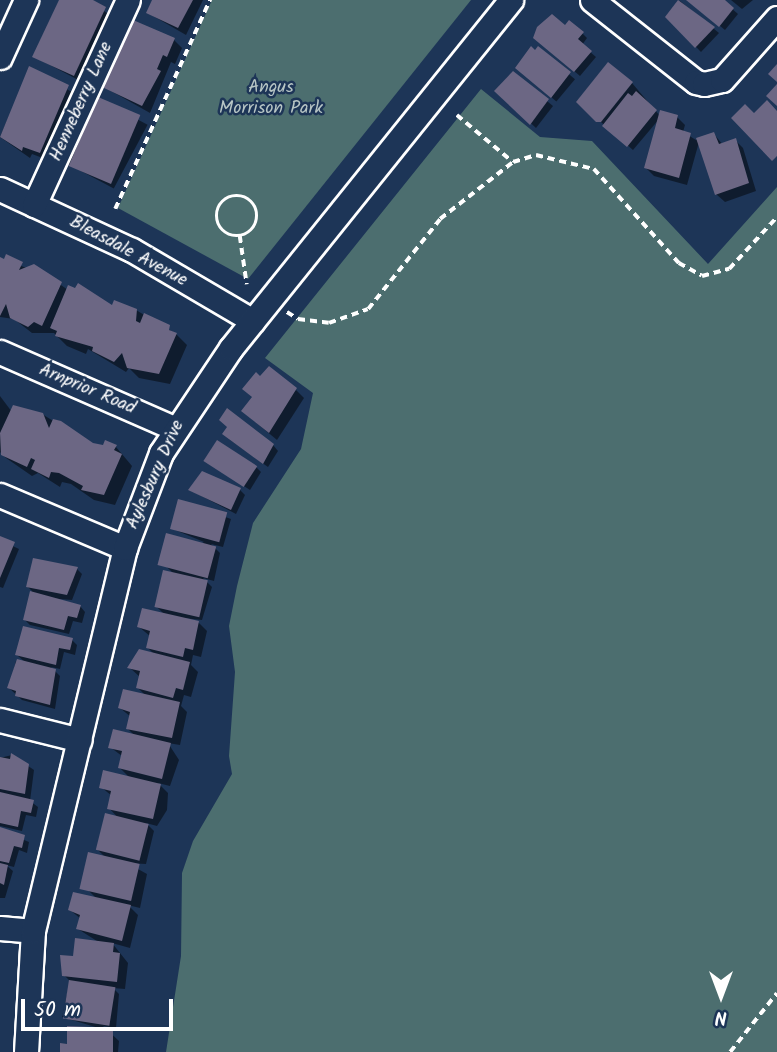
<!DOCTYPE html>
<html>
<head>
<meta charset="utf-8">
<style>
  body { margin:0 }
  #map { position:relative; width:777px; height:1052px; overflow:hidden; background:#1d3557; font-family:Kalam,sans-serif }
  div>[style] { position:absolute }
  .green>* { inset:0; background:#4c6e6f }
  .shadow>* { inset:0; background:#0007; transform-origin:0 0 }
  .building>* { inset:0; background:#6c6784; transform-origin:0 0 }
  .path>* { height:3.5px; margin-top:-1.75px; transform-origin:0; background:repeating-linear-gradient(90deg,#fff 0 7px,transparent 0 12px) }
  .path>.ring { margin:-1.75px; padding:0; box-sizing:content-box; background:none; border:3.5px solid #fff; border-radius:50% }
  .roads { filter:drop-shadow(2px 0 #fff) drop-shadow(-2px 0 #fff) drop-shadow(0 2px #fff) drop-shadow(0 -2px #fff) }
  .street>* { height:23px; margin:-11.5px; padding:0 11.5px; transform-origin:11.5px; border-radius:11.5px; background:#1d3557 }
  span { translate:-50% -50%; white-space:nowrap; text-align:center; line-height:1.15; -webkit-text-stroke:5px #1d3557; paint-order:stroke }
  .park-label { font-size:18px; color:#b7c5c5 }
  .street-label { font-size:18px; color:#fff }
  .north { position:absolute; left:686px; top:961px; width:70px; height:70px; -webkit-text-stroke:5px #1d3557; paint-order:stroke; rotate:180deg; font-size:19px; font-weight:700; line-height:28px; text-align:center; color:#fff }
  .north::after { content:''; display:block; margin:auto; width:24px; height:32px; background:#fff; clip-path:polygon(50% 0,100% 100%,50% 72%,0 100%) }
  .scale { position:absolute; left:21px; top:999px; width:152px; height:32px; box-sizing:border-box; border:4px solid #fff; border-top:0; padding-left:9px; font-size:21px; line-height:24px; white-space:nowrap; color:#fff; -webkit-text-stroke:5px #1d3557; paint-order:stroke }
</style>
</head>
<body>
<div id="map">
  <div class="green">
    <div style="clip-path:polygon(212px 0,471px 0,248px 279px,118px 208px)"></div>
    <div style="clip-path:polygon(481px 89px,540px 137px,592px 141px,708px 264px,777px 187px,777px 1052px,166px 1052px,181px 956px,182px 873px,193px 841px,232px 774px,229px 756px,235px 672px,229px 626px,237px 586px,253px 523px,301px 449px,313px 393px,265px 358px)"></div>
  </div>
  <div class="shadow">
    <div style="clip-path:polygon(61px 0,87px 0,113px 17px,82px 82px,35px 57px)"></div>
    <div style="clip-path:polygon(154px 0,203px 0,186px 35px,148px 13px)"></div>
    <div style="clip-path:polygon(688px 0,722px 0,738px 14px,725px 30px)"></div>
    <div style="clip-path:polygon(731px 0,753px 0,742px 9px)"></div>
    <div style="clip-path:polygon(680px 1px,719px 33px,701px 52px,667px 17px)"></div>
    <div style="clip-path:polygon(565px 27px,582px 33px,587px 38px,582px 45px,596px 57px,580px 76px,541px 43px)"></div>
    <div style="clip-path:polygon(174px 40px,182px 48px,175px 64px,171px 62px,150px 113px,104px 87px)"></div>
    <div style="left:539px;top:49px;width:47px;height:29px;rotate:40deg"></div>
    <div style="clip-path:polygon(30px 68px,77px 95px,48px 160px,32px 154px,30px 158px,0 137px)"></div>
    <div style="clip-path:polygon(513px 73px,553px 106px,536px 128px,496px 91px)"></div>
    <div style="clip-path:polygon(632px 83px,660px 116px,677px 117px,685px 125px,683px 132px,696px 140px,714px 134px,723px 145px,735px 140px,743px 148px,756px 191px,725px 202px,716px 194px,699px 142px,687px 185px,654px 176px,646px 168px,660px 118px,633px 150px,578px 102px)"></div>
    <div style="left:99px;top:99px;width:55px;height:72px;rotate:28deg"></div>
    <div style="clip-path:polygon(0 259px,27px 268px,34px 266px,68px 290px,113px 307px,136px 310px,176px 334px,187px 345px,170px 384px,139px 378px,129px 368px,126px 372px,88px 349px,86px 354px,67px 346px,54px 333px,32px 333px,14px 319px,0 317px)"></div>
    <div style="clip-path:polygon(296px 390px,304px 398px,277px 440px,252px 419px)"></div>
    <div style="clip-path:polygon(0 396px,12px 412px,42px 414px,92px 445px,116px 447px,132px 466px,115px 505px,94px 500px,71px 484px,62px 482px,60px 487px,38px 473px,32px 476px,6px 458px,0 452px)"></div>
    <div style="clip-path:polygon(229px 439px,273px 445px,278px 451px,268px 467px)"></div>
    <div style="clip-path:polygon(206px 461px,256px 467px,261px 472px,250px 490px)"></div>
    <div style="clip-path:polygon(190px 490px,240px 490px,245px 495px,236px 514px)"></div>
    <div style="clip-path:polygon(179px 501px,231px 519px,223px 547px,211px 544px,220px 553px,214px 581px,203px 578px,212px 587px,202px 620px,174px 617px,199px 623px,207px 631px,201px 657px,193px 655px,191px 665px,198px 672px,191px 697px,184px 695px,181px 706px,187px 712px,180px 745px,168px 743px,179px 760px,170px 786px,158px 783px,168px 793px,167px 810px,157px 826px,146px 823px,154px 831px,146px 864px,127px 863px,147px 874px,140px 908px,128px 905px,138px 915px,130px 948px,112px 943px,128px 963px,125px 989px,113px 988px,119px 994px,116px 1028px,103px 1026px,119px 1041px,118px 1052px,64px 1052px,102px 1029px,62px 1017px,70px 981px,64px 975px,61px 957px,75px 958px,100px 943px,78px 929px,81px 919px,70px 910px,97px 899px,87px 889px,106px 858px,97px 849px,119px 819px,109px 808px,112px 796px,101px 787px,130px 778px,119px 767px,122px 756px,110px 747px,136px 737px,128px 729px,131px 717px,120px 708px,146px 696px,138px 688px,140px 677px,130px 668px,157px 657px,148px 648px,150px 636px,139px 627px,165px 615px,156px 606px,174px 574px,165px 565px,204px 542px,175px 530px)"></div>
    <div style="clip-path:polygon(0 540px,19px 549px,3px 588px,0 587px)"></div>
    <div style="clip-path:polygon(77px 569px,82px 574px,72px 600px,47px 598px,80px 606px,85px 612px,82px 623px,73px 621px,69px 634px,30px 625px,25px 620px,32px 591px,28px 587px)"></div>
    <div style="clip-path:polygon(72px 640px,77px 645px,75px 655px,64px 652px,60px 669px,51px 667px,60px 676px,55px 709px,22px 700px,9px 688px,16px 661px,26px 663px,17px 655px)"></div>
    <div style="clip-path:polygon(12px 755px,34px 770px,30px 801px,38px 807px,36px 817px,26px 815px,22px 831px,0 826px,0 758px)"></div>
    <div style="clip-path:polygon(0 830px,29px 842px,27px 853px,19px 850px,14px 867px,6px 865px,13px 871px,5px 898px,0 898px)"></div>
  </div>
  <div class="building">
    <div style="clip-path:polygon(59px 0,93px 0,106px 7px,74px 76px,32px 57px)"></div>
    <div style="clip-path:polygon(152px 0,193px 0,178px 28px,146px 13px)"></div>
    <div style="clip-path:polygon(678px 0,715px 27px,695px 48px,665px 17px)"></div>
    <div style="clip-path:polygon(686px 0,725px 0,734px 8px,719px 27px)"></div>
    <div style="clip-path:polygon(552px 14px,565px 25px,569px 20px,584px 32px,578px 39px,592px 51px,574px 72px,533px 38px,537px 27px)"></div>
    <div style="clip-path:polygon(133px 20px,175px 38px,167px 57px,163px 55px,157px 69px,161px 71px,142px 106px,102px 87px)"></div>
    <div style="clip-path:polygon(531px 46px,535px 50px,538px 46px,571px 72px,551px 98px,515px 68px)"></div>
    <div style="clip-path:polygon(608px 62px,633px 82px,601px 122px,596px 122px,576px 102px)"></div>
    <div style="clip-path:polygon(777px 64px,777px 82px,768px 74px)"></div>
    <div style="clip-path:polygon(29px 66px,69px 85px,40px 153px,23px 147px,22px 151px,0 137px)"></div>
    <div style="clip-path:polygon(513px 71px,549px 99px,530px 125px,494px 91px)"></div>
    <div style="clip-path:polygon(777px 84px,777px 106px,766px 96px)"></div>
    <div style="clip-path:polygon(636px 91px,657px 110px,627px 147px,602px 126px,628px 93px,632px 96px)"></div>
    <div style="left:98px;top:97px;width:46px;height:75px;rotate:23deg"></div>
    <div style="clip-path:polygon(767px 100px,777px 111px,777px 156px,772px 161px,731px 118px,745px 104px,754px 113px)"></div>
    <div style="clip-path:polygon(660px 110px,678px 115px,675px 128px,691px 133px,679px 178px,644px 168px)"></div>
    <div style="clip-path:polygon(714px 132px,719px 144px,736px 138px,749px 183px,715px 195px,696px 138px)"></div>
    <div style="clip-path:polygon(6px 254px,23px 262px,19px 270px,34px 264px,62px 282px,42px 326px,34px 322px,28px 327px,10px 318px,6px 304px,0 316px,0 257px,4px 259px)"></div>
    <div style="clip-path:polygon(78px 283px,112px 305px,114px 300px,137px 309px,136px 321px,140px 323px,144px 313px,170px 325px,169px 330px,177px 333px,159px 374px,127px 368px,122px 353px,114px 362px,92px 351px,93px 347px,55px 336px,57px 331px,50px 328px,68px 285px,75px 288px)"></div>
    <div style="clip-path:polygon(269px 366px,297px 388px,269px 433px,241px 411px,252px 397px,242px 389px,256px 372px,260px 376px)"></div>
    <div style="clip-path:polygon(13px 405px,43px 413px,49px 428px,53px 419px,61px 421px,93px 443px,103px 445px,105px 440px,117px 445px,114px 450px,122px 454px,104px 495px,81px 490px,83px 486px,59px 473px,51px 472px,49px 478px,31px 469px,35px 460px,31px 458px,27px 467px,1px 455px,0 433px)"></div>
    <div style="clip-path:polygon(227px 408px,274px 444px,263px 464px,222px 434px,227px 427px,219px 420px)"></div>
    <div style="left:217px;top:440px;width:48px;height:25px;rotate:33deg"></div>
    <div style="clip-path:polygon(202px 471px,241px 488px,231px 510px,188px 490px)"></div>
    <div style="left:178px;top:499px;width:51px;height:31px;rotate:15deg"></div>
    <div style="left:166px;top:533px;width:52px;height:33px;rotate:15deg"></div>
    <div style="clip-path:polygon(0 536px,15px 542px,0 578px)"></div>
    <div style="clip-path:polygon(33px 558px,78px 567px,67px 595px,26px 587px)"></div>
    <div style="left:163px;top:570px;width:46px;height:38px;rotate:13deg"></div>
    <div style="clip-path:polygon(30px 591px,81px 605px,77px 618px,68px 616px,64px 630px,23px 620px)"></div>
    <div style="clip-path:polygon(142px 608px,199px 621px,193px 650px,185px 648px,183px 657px,146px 648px,150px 631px,137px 627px)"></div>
    <div style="clip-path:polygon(23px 626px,73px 638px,70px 650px,59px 648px,56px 665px,15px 655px)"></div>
    <div style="clip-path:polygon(139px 649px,190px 662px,183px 690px,176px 688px,173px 698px,136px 688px,140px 671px,127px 668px)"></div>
    <div style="clip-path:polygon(17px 659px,56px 669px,50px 705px,15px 696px,16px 691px,7px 688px)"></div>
    <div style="clip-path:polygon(123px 689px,180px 702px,172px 738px,126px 729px,130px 712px,118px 708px)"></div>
    <div style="clip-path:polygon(113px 729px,171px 743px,162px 779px,118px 768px,122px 751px,108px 748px)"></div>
    <div style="clip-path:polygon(11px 753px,29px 764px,25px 794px,0 789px,0 757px,10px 759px)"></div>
    <div style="clip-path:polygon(103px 770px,161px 784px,153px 819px,107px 809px,111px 791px,99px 788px)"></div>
    <div style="clip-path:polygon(0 792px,34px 800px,31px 813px,21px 811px,18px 827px,0 823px)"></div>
    <div style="left:105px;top:813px;width:45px;height:38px;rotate:14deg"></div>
    <div style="clip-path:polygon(0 827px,25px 835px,22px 848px,14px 846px,9px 863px,0 861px)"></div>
    <div style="left:88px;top:852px;width:53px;height:38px;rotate:13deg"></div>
    <div style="clip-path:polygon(0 863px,8px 865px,4px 885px,0 883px)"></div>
    <div style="clip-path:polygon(73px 892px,131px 905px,122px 941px,76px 929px,80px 915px,68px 910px)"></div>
    <div style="clip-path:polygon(75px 938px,114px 943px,113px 952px,120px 953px,117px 982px,62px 976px,60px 955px,73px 956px)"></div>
    <div style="left:69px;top:980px;width:47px;height:39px;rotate:9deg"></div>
    <div style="clip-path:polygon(67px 1026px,113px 1028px,113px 1052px,60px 1052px,60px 1043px,67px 1044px)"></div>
  </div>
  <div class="path">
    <div style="left:457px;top:115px;width:73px;rotate:40deg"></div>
    <div class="ring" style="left:217px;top:196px;width:36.5px;height:36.5px"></div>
    <div style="left:115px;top:209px;width:230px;rotate:-65.6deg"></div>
    <div style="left:240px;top:236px;width:49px;rotate:81.9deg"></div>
    <div style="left:287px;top:312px;width:13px;rotate:32deg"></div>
    <div style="left:298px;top:319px;width:31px;rotate:7deg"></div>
    <div style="left:329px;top:323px;width:41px;rotate:-19.7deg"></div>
    <div style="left:368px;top:309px;width:115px;rotate:-51.3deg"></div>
    <div style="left:440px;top:219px;width:93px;rotate:-38deg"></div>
    <div style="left:513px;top:162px;width:24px;rotate:-17deg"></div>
    <div style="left:536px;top:155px;width:60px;rotate:13.6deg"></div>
    <div style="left:594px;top:169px;width:127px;rotate:47.9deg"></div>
    <div style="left:679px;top:263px;width:26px;rotate:29deg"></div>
    <div style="left:702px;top:276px;width:28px;rotate:-15deg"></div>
    <div style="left:729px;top:269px;width:71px;rotate:-47.3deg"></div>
    <div style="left:730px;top:1052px;width:75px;rotate:-51.5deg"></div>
  </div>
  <div class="roads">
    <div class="street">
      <div style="left:592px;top:0;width:132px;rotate:38.3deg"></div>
      <div style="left:696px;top:82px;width:8px;rotate:14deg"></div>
      <div style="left:704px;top:84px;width:18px;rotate:-13deg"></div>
      <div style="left:722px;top:80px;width:83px;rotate:-48.4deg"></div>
      <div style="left:0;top:57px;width:63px;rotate:-65.5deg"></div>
      <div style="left:0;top:189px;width:145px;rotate:24.8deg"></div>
      <div style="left:132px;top:250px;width:140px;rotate:30.4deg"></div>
      <div style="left:34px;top:205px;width:226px;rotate:-65.4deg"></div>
      <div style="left:0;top:352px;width:190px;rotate:23.6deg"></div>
      <div style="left:0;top:495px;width:136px;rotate:23deg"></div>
      <div style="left:0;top:720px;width:82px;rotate:14deg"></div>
      <div style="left:0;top:928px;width:33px;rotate:5deg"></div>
      <div style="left:26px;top:1052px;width:121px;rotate:-86.7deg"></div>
      <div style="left:33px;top:931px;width:394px;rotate:-76.5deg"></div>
      <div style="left:125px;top:548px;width:102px;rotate:-69.2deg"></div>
      <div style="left:161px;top:453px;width:126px;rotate:-56.3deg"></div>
      <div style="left:231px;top:348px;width:447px;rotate:-51.2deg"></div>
    </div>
  </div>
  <div class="park-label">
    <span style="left:271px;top:99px">Angus<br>Morrison Park</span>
  </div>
  <div class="street-label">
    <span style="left:82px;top:102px;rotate:-66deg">Henneberry Lane</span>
    <span style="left:128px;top:252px;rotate:28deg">Bleasdale Avenue</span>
    <span style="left:87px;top:390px;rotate:23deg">Arnprior Road</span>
    <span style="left:156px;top:475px;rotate:-66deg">Aylesbury Drive</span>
  </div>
  <div class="north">N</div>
  <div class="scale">50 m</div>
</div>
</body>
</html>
